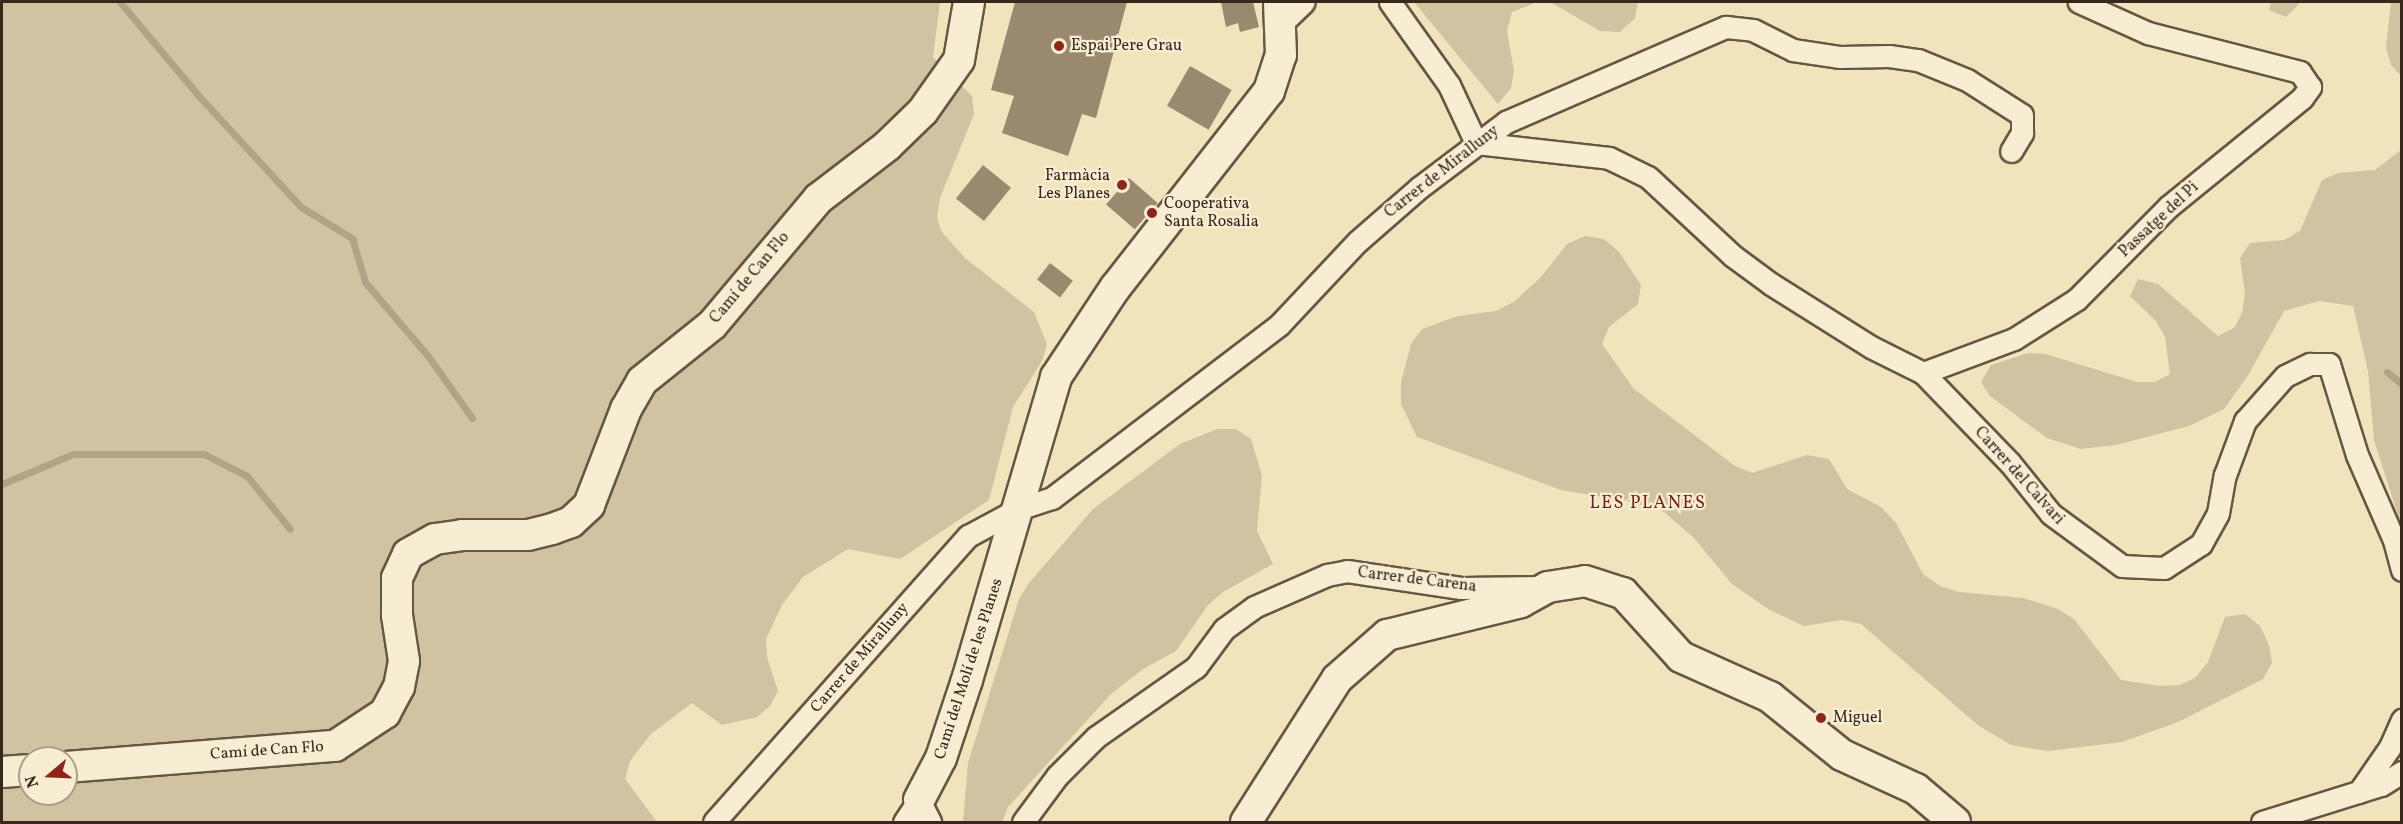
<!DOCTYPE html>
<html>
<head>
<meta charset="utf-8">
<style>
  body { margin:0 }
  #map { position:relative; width:2403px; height:824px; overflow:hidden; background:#f1e3bc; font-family:Vollkorn,serif }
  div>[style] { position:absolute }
  .green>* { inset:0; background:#d1c3a1 }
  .stream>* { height:7px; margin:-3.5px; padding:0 3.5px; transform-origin:3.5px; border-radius:3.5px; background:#b2a386 }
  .building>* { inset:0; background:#98896f; transform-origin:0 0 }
  .roads { filter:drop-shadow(2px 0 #665744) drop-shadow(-2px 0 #665744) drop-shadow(0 2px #665744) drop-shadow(0 -2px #665744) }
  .street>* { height:21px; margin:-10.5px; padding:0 10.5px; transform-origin:10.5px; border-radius:10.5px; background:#f6edd3 }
  .secondary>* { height:30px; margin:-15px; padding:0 15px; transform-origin:15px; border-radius:15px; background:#f6edd3 }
  .dots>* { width:16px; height:16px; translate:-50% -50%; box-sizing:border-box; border:3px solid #f6edd3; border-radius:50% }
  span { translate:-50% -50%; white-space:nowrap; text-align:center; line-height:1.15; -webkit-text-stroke:4.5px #f6edd3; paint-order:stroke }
  .poi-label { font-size:16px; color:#37281c }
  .left { translate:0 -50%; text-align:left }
  .right { translate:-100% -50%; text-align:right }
  .street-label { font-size:16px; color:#37281c }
  .neighbourhood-label { font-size:18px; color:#7a1f14; letter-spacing:1.5px }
  .frame { position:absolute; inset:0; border:3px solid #37281c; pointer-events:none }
  .north { position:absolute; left:18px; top:746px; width:60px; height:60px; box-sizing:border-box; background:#f6edd3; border:2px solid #aa9e8a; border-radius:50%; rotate:251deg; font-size:16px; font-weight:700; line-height:24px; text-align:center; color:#37281c }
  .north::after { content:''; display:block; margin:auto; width:21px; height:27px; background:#8f2418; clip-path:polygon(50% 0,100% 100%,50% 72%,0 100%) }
</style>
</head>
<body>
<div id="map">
  <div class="green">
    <div style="clip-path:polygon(evenodd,2px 2px,940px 2px,933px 57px,972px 96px,974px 114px,940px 198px,937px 216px,941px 231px,965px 258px,1034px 312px,1047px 344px,1042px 361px,1013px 407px,989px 500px,900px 559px,848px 549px,803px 577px,782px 605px,766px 639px,767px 657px,778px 691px,770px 706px,757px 717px,722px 725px,692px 703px,651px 734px,630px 761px,625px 779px,657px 822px,2px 822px,2px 2px,30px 758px,66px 758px,66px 794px,30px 794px,30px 758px)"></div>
    <div style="clip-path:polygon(1414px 2px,1538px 2px,1512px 12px,1507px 31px,1514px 71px,1511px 88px,1498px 104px)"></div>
    <div style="clip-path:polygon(1550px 2px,1638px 2px,1635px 18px,1620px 32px,1600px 31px)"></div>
    <div style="clip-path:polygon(2271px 2px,2301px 2px,2286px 17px,2269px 10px)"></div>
    <div style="clip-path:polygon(2391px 2px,2401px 2px,2401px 76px,2391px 65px,2386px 48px)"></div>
    <div style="clip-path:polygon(2401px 150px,2401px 525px,2374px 440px,2368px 371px,2353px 306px,2319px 301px,2284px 311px,2247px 377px,2224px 409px,2189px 426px,2116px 445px,2081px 449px,2047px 438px,1990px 396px,1981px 382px,1991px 365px,2028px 353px,2045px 354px,2137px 382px,2155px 382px,2170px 374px,2165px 337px,2156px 321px,2130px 296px,2138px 279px,2158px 284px,2218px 336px,2234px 328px,2242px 313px,2245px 294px,2240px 258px,2250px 243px,2284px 240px,2300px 231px,2322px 180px,2338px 173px,2375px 170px)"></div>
    <div style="clip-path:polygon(1585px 236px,1604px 239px,1619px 252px,1641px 285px,1638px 304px,1609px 327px,1602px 344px,1634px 389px,1735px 466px,1752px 473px,1807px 455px,1829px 459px,1847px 489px,1881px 507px,1896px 523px,1923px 574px,1940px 586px,1959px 592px,2023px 598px,2058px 609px,2074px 619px,2121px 680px,2160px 686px,2180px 685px,2196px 677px,2208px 662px,2225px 617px,2245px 614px,2260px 626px,2269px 645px,2272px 663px,2263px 679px,2178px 722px,2122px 742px,2048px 751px,2011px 745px,1979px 726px,1861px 624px,1842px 620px,1804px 626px,1768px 609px,1732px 584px,1694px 538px,1664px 512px,1628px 501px,1561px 490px,1417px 437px,1401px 404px,1401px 382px,1411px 344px,1422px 329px,1458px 316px,1496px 311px,1515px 301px,1542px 276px,1567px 244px)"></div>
    <div style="clip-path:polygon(1217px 429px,1236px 429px,1251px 439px,1262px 476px,1257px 531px,1273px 564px,1223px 592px,1208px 605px,1176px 651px,1143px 669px,1111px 694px,1008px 807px,1002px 822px,963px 822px,968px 763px,1019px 599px,1029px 583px,1093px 509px,1180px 444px)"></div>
  </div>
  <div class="stream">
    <div style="left:120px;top:2px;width:121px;rotate:50deg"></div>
    <div style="left:198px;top:95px;width:152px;rotate:47.4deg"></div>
    <div style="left:301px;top:207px;width:60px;rotate:31.3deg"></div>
    <div style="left:352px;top:238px;width:46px;rotate:73.5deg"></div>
    <div style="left:365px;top:282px;width:97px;rotate:49.6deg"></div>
    <div style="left:428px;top:356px;width:76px;rotate:54.6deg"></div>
    <div style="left:2387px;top:372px;width:19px;rotate:39deg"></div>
    <div style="left:2px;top:484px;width:77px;rotate:-22.9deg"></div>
    <div style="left:73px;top:454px;width:131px"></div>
    <div style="left:204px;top:454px;width:48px;rotate:27.1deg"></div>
    <div style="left:247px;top:476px;width:68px;rotate:50.9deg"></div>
  </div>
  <div class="building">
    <div style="clip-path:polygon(1015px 2px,1127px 2px,1096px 118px,1082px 114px,1068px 156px,1002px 133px,1014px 96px,991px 90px)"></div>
    <div style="clip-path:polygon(1221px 2px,1253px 2px,1259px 27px,1240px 32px,1238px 23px,1226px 27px)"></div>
    <div style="left:1190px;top:66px;width:48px;height:46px;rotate:30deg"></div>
    <div style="left:983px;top:165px;width:36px;height:43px;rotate:39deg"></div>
    <div style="left:1129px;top:178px;width:38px;height:35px;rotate:41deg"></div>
    <div style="left:1050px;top:263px;width:29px;height:21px;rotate:38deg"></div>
  </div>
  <div class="roads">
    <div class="street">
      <div style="left:1390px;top:2px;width:102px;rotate:54.6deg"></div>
      <div style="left:1449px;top:85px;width:64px;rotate:65deg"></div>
      <div style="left:1282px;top:23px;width:30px;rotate:-44deg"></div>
      <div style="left:1476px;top:143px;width:134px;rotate:6.4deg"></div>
      <div style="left:1609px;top:158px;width:43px;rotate:26deg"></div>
      <div style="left:1648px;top:177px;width:116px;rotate:42.9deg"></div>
      <div style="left:1733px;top:256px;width:47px;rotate:36.4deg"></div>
      <div style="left:1771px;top:284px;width:118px;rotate:32.2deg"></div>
      <div style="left:1871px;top:347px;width:58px;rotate:26.6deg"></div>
      <div style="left:1923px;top:373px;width:125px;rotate:46deg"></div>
      <div style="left:2010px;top:463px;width:65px;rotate:51.2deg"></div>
      <div style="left:2051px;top:514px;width:88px;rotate:36.2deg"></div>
      <div style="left:2122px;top:566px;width:42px;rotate:2.7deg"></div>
      <div style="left:2164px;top:568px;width:44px;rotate:-33deg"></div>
      <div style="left:2201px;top:544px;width:35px;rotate:-61deg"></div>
      <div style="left:2218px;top:513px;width:39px;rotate:-80deg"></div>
      <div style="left:2225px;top:475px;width:58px;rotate:-69.7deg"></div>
      <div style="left:2245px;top:421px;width:60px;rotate:-48.4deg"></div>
      <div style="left:2285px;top:376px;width:28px;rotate:-26deg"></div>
      <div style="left:2310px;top:364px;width:19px"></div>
      <div style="left:2329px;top:364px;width:95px;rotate:72.9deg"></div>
      <div style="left:2357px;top:455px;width:93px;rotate:66.5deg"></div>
      <div style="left:2394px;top:540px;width:31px;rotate:75deg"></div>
      <div style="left:1923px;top:373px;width:97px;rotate:-20.5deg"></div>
      <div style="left:2014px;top:339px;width:75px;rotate:-32.4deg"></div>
      <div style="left:2077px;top:299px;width:129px;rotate:-45.3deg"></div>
      <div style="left:2168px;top:207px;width:173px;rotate:-39.1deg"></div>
      <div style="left:2302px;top:98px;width:14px;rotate:-54deg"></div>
      <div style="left:2310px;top:87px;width:18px;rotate:-124deg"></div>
      <div style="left:2300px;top:72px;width:157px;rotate:-165.6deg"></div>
      <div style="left:2148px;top:33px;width:76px;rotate:-155.8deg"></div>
      <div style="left:2359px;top:792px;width:55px;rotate:-55.4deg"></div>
      <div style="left:2390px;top:747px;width:30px;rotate:-66deg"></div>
      <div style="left:714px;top:822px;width:383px;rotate:-48.4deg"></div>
      <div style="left:968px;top:536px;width:57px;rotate:-28.4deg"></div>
      <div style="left:1018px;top:509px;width:36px;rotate:-18deg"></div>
      <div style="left:1052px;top:498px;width:285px;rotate:-37.3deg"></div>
      <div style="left:1279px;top:325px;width:115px;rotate:-46.8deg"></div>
      <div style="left:1358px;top:241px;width:82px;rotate:-41.1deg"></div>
      <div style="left:1420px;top:187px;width:108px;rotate:-37.1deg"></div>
      <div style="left:1506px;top:122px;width:240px;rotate:-23.4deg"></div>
      <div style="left:1726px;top:27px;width:27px;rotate:6deg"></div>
      <div style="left:1753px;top:30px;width:45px;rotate:26.6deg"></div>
      <div style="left:1793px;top:50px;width:48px;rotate:8.5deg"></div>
      <div style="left:1840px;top:57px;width:49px;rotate:-1.2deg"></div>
      <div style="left:1889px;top:56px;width:29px;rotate:8deg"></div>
      <div style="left:1918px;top:60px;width:53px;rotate:22.2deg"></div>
      <div style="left:1967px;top:80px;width:65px;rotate:32.5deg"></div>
      <div style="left:2022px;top:115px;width:18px;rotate:90deg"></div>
      <div style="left:2022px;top:133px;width:21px;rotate:121deg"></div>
      <div style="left:904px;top:822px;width:27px;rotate:-56deg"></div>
      <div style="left:919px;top:800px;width:25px;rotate:63deg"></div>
      <div style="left:1023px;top:822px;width:57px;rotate:-53.5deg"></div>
      <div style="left:1057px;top:776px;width:55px;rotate:-45deg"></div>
      <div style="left:1096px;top:737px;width:122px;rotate:-35deg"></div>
      <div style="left:1196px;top:667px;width:47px;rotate:-53.6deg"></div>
      <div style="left:1224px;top:629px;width:37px;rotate:-36deg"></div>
      <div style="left:1254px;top:607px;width:80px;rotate:-23.7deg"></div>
      <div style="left:1327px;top:575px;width:20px;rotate:-11deg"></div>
      <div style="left:1347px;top:571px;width:115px;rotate:8.5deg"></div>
      <div style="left:1461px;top:588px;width:82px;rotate:-0.7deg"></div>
      <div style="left:2262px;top:822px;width:125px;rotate:-17.3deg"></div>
      <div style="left:2381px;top:785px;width:25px;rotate:-32deg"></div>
    </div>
    <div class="secondary">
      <div style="left:66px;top:767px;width:270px;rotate:-4.5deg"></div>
      <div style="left:335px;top:746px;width:60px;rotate:-33.4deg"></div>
      <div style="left:385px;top:713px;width:30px;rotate:-62deg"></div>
      <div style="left:399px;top:687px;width:26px;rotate:-79deg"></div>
      <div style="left:404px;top:661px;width:47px;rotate:-98.7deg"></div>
      <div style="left:397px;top:615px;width:37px;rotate:-90deg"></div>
      <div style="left:397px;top:578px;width:26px;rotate:-65deg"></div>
      <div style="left:408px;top:554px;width:31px;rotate:-29deg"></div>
      <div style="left:435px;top:539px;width:27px;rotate:-8deg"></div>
      <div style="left:462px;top:535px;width:66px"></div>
      <div style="left:528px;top:535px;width:25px;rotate:-14deg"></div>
      <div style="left:552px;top:529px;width:20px;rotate:-20deg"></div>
      <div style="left:571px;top:522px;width:25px;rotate:-43deg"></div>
      <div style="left:589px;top:505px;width:103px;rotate:-68.9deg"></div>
      <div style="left:626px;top:409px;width:32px;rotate:-60deg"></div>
      <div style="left:642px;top:381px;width:90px;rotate:-38.7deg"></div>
      <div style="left:712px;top:325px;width:165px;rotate:-49.9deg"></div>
      <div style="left:818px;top:199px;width:87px;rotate:-37.5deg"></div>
      <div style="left:887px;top:146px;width:50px;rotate:-44.2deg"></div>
      <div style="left:923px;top:111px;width:62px;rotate:-54.8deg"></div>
      <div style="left:959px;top:60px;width:59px;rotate:-80.2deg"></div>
      <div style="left:2px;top:772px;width:28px;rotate:-4deg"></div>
      <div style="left:919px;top:800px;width:47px;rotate:-62.4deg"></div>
      <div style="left:941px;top:758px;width:82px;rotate:-71.6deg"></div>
      <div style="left:967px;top:680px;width:316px;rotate:-73.6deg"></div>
      <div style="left:1056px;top:377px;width:107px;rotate:-56.5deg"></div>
      <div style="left:1115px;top:288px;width:250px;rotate:-52deg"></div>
      <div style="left:1269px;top:91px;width:38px;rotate:-72deg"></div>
      <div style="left:1281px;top:55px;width:53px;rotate:-92.2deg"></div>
      <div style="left:1246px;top:822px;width:169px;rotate:-57.5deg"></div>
      <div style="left:1337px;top:679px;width:67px;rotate:-41.3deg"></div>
      <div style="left:1387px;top:635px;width:138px;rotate:-13.8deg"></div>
      <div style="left:1521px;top:602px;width:31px;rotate:-29deg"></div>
      <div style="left:1548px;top:587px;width:37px;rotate:-9deg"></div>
      <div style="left:1585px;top:581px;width:40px;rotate:18deg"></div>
      <div style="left:1623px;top:593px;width:86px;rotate:47.8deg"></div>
      <div style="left:1681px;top:657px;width:98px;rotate:24.2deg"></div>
      <div style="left:1770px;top:697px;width:92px;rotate:38.9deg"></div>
      <div style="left:1842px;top:755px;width:81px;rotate:24.7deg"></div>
      <div style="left:1916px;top:789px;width:51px;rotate:40.2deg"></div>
    </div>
  </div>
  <div class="dots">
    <div style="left:1059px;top:46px;background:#8f2418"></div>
    <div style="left:1122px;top:185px;background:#8f2418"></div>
    <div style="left:1152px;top:213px;background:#8f2418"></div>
    <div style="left:1821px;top:718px;background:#8f2418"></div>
  </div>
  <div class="poi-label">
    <span class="left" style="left:1071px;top:46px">Espai Pere Grau</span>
    <span class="right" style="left:1110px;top:185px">Farmàcia<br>Les Planes</span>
    <span class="left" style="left:1164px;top:213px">Cooperativa<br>Santa Rosalia</span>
    <span class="left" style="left:1833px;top:718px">Miguel</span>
  </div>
  <div class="street-label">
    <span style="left:1442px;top:172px;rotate:-38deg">Carrer de Miralluny</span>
    <span style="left:2159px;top:220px;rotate:-43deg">Passatge del Pi</span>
    <span style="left:750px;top:278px;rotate:-50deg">Camí de Can Flo</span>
    <span style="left:2019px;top:476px;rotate:48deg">Carrer del Calvari</span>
    <span style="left:1417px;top:580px;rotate:7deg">Carrer de Carena</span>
    <span style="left:860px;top:658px;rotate:-49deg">Carrer de Miralluny</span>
    <span style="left:969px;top:669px;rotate:-72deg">Camí del Molí de les Planes</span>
    <span style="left:267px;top:751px;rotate:-4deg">Camí de Can Flo</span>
  </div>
  <div class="neighbourhood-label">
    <span style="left:1648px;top:504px">LES PLANES</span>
  </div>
  <div class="frame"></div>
  <div class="north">N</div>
</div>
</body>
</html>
